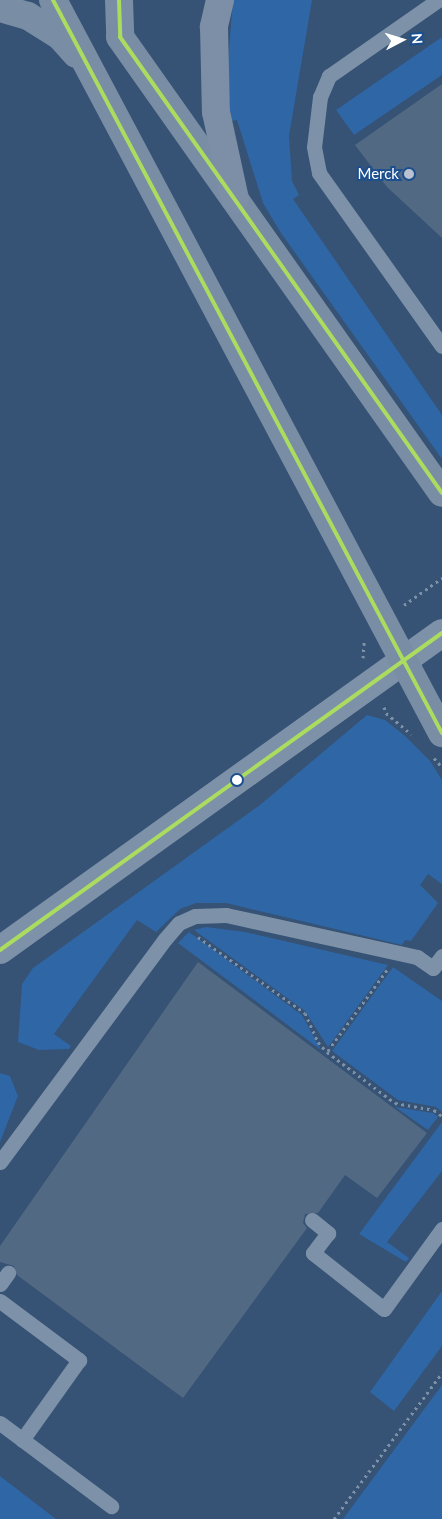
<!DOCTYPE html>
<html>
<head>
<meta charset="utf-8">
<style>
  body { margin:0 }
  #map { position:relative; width:442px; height:1519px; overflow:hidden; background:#365274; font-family:Lato,sans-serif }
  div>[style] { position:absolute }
  .green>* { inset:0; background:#2f66a5 }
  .building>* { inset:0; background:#526984 }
  .path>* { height:3px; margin-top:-1.5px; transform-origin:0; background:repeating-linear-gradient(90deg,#7d92a8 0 2.5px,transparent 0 6.5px) }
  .lane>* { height:15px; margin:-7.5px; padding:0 7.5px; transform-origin:7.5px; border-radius:7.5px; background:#7d92a8 }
  .street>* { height:28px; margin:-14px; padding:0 14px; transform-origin:14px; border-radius:14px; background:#7d92a8 }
  .secondary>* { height:28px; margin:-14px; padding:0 14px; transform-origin:14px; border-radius:14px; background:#798da4 }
  .primary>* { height:28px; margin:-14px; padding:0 14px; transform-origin:14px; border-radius:14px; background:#7d8ea7 }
  .bus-1>* { height:4px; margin:-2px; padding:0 2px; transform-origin:2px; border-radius:2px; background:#abdc5f }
  .dots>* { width:14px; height:14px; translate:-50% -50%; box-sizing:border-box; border:2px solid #1b4f8f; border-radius:50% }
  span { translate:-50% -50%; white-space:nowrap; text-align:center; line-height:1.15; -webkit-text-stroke:4px #1b4f8f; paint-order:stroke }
  .poi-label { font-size:15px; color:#fff }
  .right { translate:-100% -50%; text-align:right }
  .north { position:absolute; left:377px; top:15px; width:50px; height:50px; -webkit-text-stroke:4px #1b4f8f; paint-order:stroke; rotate:85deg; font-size:14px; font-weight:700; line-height:20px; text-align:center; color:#fff }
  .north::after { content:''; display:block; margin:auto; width:18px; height:22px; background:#fff; clip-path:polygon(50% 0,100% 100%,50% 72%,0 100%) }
</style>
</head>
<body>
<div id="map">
  <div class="green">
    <div style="clip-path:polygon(233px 0,312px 0,289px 136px,292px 181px,299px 195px,293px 199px,442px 415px,442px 459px,281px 233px,263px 203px,237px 120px,231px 121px,227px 74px)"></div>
    <div style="clip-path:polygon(442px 37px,442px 75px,354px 135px,336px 110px)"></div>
    <div style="clip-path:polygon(367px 715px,385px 720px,405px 736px,430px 761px,442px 780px,442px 884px,428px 874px,420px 885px,438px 903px,411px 941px,405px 940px,402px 945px,226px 903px,196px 903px,180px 909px,156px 932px,137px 920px,54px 1034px,71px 1046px,69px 1049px,39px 1050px,18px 1042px,22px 984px,33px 968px,260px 805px)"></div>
    <div style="clip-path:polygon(206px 927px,245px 932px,388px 965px,328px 1047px,305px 1011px,194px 930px)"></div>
    <div style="clip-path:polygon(189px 932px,302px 1015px,321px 1050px,178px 943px)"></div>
    <div style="clip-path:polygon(393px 967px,442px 1001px,442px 1112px,436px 1107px,398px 1100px,332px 1051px)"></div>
    <div style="clip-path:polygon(0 1073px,10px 1076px,18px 1096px,0 1142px)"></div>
    <div style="clip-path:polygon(395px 1107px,433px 1113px,438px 1117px,428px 1130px)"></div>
    <div style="clip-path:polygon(442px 1122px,442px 1171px,387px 1242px,409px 1258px,406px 1262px,359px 1234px)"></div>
    <div style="clip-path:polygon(442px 1291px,442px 1346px,394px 1411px,370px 1392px)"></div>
    <div style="clip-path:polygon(442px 1385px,442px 1519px,343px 1519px)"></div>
    <div style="clip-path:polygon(0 1476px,56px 1519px,0 1519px)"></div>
  </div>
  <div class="building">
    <div style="clip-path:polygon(442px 84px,442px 238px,387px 187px,355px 145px)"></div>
    <div style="clip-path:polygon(198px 962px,427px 1133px,377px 1198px,345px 1175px,318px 1213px,305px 1214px,303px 1223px,307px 1228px,183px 1398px,17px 1275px,14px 1266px,0 1262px,0 1246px)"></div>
  </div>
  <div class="path">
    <div style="left:404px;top:605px;width:47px;rotate:-35.4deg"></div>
    <div style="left:363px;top:658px;width:16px;rotate:-86deg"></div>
    <div style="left:384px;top:707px;width:6px;rotate:72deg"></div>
    <div style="left:386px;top:713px;width:33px;rotate:40deg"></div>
    <div style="left:434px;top:758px;width:12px;rotate:48deg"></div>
    <div style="left:198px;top:937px;width:131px;rotate:35.4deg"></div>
    <div style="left:305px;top:1013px;width:32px;rotate:66deg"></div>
    <div style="left:318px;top:1042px;width:13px;rotate:48deg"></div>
    <div style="left:387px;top:970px;width:102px;rotate:126.2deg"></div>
    <div style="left:327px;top:1052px;width:85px;rotate:36.9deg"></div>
    <div style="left:395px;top:1103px;width:40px;rotate:10deg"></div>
    <div style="left:434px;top:1110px;width:10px;rotate:37deg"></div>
    <div style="left:334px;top:1519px;width:182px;rotate:-53.5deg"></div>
  </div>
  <div class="lane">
    <div style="left:438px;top:0;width:133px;rotate:145.1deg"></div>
    <div style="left:329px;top:76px;width:23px;rotate:113deg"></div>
    <div style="left:320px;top:97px;width:50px;rotate:96.8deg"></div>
    <div style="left:314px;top:147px;width:26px;rotate:79deg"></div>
    <div style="left:319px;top:173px;width:212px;rotate:54.6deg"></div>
    <div style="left:0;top:1162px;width:277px;rotate:-53.5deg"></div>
    <div style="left:165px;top:939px;width:21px;rotate:-49deg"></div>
    <div style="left:179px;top:923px;width:17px;rotate:-24deg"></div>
    <div style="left:195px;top:916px;width:31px;rotate:-2deg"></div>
    <div style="left:226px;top:915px;width:196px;rotate:12.4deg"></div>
    <div style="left:417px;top:957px;width:19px;rotate:35deg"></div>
    <div style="left:433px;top:968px;width:15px;rotate:-53deg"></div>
    <div style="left:312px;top:1220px;width:21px;rotate:39deg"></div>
    <div style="left:328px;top:1233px;width:25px;rotate:127deg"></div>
    <div style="left:313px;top:1253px;width:90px;rotate:38.3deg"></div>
    <div style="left:384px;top:1309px;width:99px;rotate:-54.1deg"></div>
    <div style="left:0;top:1284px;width:14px;rotate:-54deg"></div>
    <div style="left:0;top:1301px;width:99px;rotate:36.8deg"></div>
    <div style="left:79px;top:1360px;width:98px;rotate:125.5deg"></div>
    <div style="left:0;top:1423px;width:139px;rotate:36.8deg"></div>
  </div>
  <div class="street">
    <div style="left:0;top:950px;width:544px;rotate:-35.65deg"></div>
  </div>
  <div class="secondary">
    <div style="left:53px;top:0;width:830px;rotate:62.05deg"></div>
    <div style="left:119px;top:0;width:37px;rotate:88deg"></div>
    <div style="left:120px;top:37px;width:558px;rotate:54.77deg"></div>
    <div style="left:0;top:8px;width:29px;rotate:16deg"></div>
    <div style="left:28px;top:16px;width:38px;rotate:32deg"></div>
    <div style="left:60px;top:36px;width:24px;rotate:48deg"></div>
  </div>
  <div class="primary">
    <div style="left:220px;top:0;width:28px;rotate:103deg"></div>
    <div style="left:214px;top:27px;width:85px;rotate:88.7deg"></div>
    <div style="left:216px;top:112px;width:89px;rotate:77.7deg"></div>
  </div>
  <div class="bus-1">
    <div style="left:53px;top:0;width:830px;rotate:62.05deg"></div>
    <div style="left:119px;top:0;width:37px;rotate:88deg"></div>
    <div style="left:120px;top:37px;width:558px;rotate:54.77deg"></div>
    <div style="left:0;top:950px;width:544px;rotate:-35.65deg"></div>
  </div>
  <div class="dots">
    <div style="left:409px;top:174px;background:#b9c2ce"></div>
    <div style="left:237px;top:780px;background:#fff"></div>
  </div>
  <div class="poi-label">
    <span class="right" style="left:399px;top:174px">Merck</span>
  </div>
  <div class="north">N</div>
</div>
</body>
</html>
